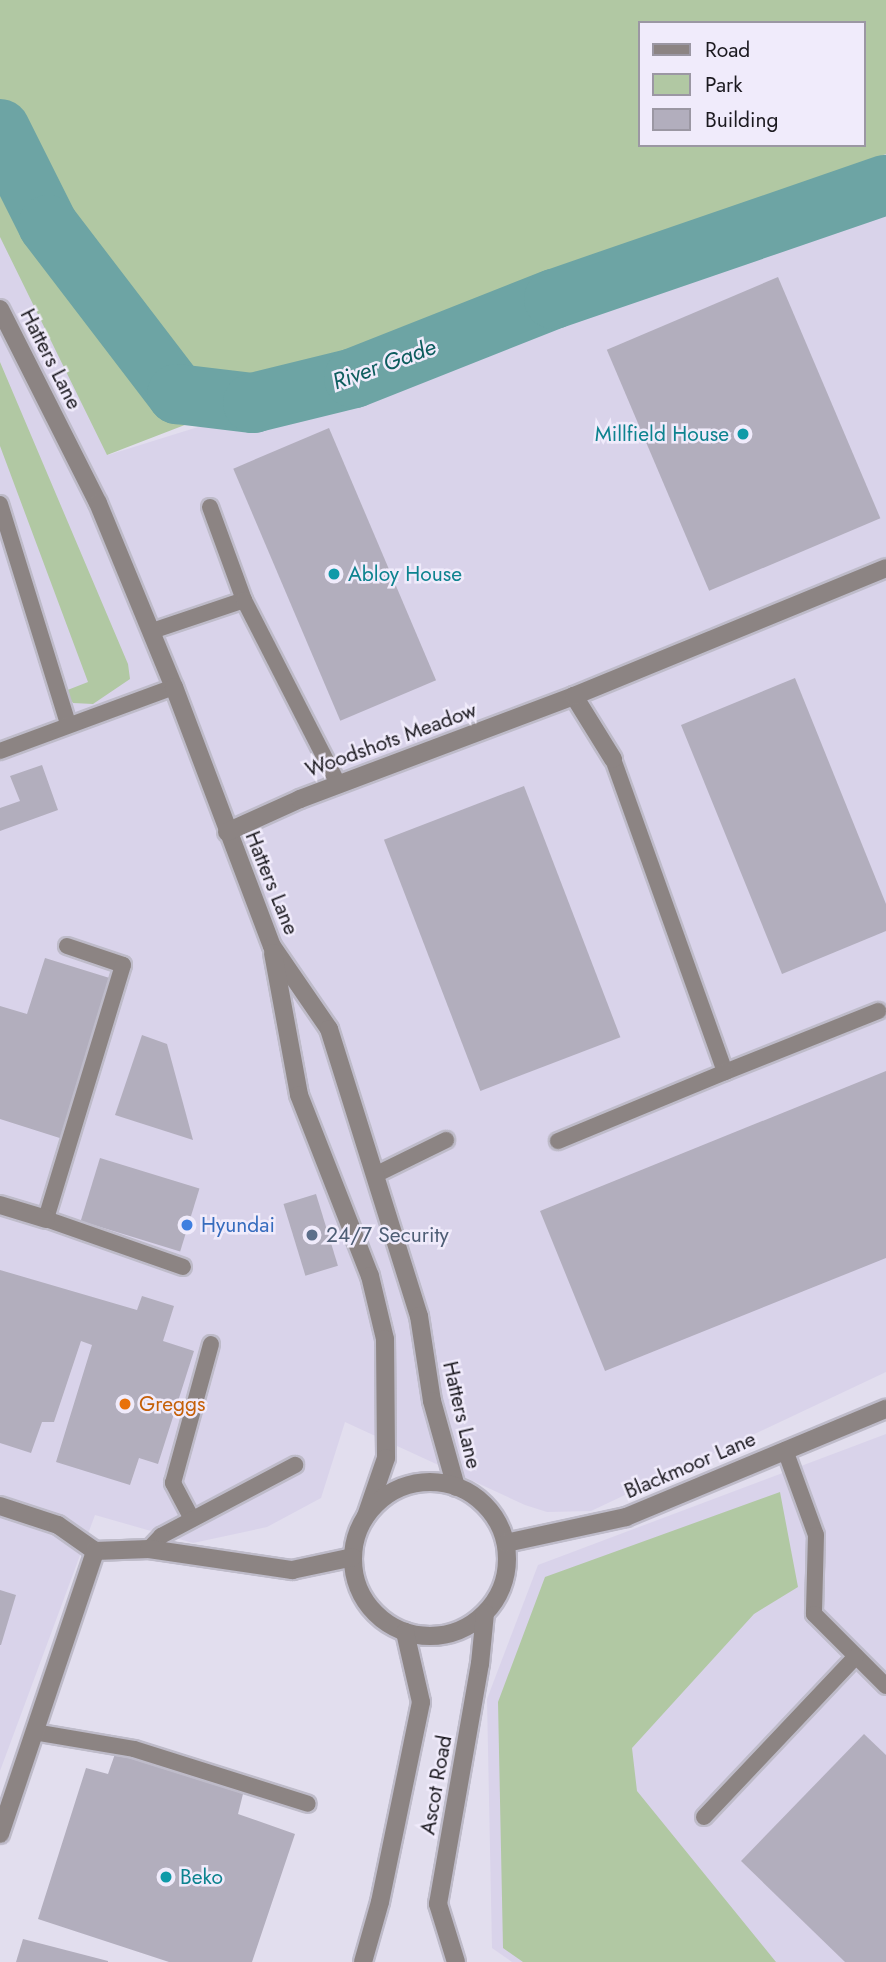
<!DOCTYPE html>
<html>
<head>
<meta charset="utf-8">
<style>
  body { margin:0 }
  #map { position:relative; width:886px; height:1962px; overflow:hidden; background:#e2deee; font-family:Jost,sans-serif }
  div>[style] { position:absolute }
  .built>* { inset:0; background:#d9d3ea }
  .green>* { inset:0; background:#b1c8a3 }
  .river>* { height:60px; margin:-30px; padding:0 30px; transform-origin:30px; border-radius:30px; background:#6da4a4 }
  .building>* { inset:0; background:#b2aebd; transform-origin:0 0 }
  .roads { filter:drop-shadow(2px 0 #bebbc9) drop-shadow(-2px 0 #bebbc9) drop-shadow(0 2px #bebbc9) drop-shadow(0 -2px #bebbc9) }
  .service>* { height:16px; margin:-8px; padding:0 8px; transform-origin:8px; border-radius:8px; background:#8c8483 }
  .minor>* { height:18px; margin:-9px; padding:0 9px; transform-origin:9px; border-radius:9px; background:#8c8483 }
  .minor>.ring { margin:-9px; padding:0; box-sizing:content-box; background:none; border:18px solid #8c8483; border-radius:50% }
  .dots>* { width:19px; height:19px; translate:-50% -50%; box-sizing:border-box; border:4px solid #f0ebfb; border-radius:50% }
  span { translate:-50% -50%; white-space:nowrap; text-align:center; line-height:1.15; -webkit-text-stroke:5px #f0ebfb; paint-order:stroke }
  .street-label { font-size:21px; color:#1c1a20 }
  .culture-label { font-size:21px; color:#0d838f }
  .right { translate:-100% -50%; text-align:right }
  .left { translate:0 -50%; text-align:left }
  .shop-label { font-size:21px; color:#366cbe }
  .service-label { font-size:21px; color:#4e5e75 }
  .food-label { font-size:21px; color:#c56008 }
  .water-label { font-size:23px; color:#0d5d5e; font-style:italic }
  .legend { position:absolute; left:638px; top:21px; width:228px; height:126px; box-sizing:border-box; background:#f0ebfb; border:2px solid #9b97a3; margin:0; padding:9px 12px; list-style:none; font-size:21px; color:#1c1a20 }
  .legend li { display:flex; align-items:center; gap:14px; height:35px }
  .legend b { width:35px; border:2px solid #9b97a3 }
</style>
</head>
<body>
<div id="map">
  <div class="built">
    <div style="clip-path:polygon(886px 213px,886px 1372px,591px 1511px,547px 1512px,525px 1505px,345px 1422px,321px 1498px,267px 1527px,193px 1543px,95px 1515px,0 1771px,0 232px,108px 455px)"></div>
    <div style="clip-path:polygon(886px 1434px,886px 1962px,512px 1962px,492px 1948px,487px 1699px,538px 1565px)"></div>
  </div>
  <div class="green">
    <div style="clip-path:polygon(evenodd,0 0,886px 0,886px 154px,107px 455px,0 237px,0 0,639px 23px,863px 23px,863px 145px,639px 145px,639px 23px)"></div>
    <div style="clip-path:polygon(0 362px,128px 664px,130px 679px,93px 704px,73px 703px,65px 691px,88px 682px,0 446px)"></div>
    <div style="clip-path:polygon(780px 1492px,798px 1587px,754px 1614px,632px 1748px,637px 1791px,776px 1962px,523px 1962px,503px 1948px,498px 1702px,545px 1577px)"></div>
  </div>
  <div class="river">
    <div style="left:0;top:129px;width:107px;rotate:63.4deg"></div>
    <div style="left:48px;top:225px;width:213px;rotate:52.6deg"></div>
    <div style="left:177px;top:394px;width:77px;rotate:6.8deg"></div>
    <div style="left:253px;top:403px;width:104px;rotate:-13.9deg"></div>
    <div style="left:354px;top:378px;width:215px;rotate:-21.6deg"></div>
    <div style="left:554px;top:299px;width:351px;rotate:-19deg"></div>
  </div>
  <div class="building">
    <div style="left:778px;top:277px;width:262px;height:186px;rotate:67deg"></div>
    <div style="left:329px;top:428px;width:274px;height:104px;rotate:67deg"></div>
    <div style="clip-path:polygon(795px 678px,886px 904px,886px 931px,782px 974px,681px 725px)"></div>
    <div style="clip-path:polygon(42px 765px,58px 810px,0 831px,0 808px,20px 801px,10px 776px)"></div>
    <div style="left:524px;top:786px;width:269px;height:150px;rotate:69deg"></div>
    <div style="clip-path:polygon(45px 958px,116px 980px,66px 1140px,0 1119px,0 1006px,27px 1014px)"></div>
    <div style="clip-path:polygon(142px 1035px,167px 1044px,193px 1140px,115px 1115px)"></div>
    <div style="clip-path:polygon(886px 1071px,886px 1258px,605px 1371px,540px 1211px)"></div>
    <div style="left:100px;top:1158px;width:104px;height:66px;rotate:17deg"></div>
    <div style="left:316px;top:1194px;width:75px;height:34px;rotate:73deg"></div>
    <div style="clip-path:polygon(0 1270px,137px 1310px,142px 1296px,174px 1306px,163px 1341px,194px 1351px,158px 1464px,139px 1458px,130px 1485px,56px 1462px,92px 1345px,81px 1341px,54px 1422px,42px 1422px,31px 1453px,0 1443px)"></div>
    <div style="clip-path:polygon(0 1590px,16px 1595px,1px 1645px,0 1645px)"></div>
    <div style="clip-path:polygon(864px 1734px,886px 1755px,886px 1962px,845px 1962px,741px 1861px)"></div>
    <div style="clip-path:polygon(116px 1751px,244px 1790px,238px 1814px,295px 1834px,252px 1962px,169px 1962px,38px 1919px,86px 1768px,108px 1774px)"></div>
    <div style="clip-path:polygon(23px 1939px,108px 1961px,108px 1962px,16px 1962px)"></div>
  </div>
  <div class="roads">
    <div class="service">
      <div style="left:0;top:504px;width:229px;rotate:72.8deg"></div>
      <div style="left:210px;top:507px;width:99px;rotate:69.9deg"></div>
      <div style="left:152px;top:631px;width:97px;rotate:-18.6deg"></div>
      <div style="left:244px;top:600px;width:207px;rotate:62.9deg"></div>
      <div style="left:0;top:751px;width:185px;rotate:-20.2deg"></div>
      <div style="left:613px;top:759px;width:332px;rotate:70.3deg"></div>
      <div style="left:725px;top:1072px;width:165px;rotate:-21.7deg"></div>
      <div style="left:67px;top:946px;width:59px;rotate:18.7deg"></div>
      <div style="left:123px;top:965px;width:265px;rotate:106.9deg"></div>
      <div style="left:46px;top:1219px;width:145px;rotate:19.3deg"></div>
      <div style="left:558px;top:1141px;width:181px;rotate:-22.4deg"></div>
      <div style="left:377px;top:1174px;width:77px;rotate:-26.2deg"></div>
      <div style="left:785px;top:1450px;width:90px;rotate:70deg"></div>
      <div style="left:816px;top:1535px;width:79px;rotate:91.5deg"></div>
      <div style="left:814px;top:1614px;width:102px;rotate:45deg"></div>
      <div style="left:192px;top:1519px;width:41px;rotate:-117.8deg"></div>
      <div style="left:173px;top:1483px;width:144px;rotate:-74.7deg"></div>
      <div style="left:149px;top:1549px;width:18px;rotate:-47deg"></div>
      <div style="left:161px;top:1536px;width:152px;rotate:-27.9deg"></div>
      <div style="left:34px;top:1732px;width:101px;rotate:9.6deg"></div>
      <div style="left:134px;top:1749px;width:182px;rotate:17.5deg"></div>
      <div style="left:704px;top:1817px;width:221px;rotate:-46.6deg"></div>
    </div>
    <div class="minor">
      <div style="left:0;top:309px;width:217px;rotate:63.2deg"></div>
      <div style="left:98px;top:503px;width:199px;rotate:67.6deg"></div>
      <div style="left:174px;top:687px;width:277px;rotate:69.3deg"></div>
      <div style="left:272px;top:946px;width:101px;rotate:55.5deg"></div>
      <div style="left:329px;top:1029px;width:301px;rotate:72.6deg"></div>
      <div style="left:419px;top:1316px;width:86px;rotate:81.3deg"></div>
      <div style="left:432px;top:1401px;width:89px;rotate:74.4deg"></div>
      <div style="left:574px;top:696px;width:74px;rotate:58.2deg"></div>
      <div style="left:227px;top:832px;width:80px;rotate:-24.3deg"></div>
      <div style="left:300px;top:799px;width:293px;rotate:-20.6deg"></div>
      <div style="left:574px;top:696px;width:337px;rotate:-22.3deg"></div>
      <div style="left:273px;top:953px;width:144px;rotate:79.6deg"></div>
      <div style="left:299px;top:1095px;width:194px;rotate:68.6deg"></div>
      <div style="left:370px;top:1276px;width:65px;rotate:76.6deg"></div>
      <div style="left:385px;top:1339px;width:119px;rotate:89.5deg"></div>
      <div style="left:386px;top:1458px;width:61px;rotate:109deg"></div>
      <div style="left:0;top:1205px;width:48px;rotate:16.9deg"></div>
      <div class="ring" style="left:353px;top:1482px;width:136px;height:136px"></div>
      <div style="left:0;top:1506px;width:61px;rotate:18.1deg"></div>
      <div style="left:58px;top:1525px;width:45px;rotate:35.1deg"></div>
      <div style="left:95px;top:1551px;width:54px;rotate:-2.1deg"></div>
      <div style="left:149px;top:1549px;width:145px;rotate:8.4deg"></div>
      <div style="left:292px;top:1570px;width:62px;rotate:-12deg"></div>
      <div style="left:506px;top:1543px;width:123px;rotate:-12.2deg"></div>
      <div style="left:626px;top:1517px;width:282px;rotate:-22.6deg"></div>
      <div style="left:0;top:1834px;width:299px;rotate:-71.4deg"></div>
      <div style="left:363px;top:1962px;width:62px;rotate:-74.2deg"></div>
      <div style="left:380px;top:1902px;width:204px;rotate:-78.4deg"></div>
      <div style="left:421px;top:1702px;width:72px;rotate:-102.9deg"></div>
      <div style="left:456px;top:1962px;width:61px;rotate:-107.2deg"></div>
      <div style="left:438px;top:1904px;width:244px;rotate:-80.1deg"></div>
      <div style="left:480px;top:1664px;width:51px;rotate:-84.4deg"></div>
    </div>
  </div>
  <div class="dots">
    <div style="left:743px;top:434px;background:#0f9aa8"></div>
    <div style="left:334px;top:574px;background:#0f9aa8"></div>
    <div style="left:187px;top:1225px;background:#3f7fe0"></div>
    <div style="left:312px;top:1235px;background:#5c6f8a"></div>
    <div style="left:125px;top:1404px;background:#e8710a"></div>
    <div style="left:166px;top:1877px;background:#0f9aa8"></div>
  </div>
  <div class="street-label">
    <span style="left:51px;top:359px;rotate:63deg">Hatters Lane</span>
    <span style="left:391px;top:740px;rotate:-20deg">Woodshots Meadow</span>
    <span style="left:272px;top:883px;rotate:68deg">Hatters Lane</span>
    <span style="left:462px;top:1415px;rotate:77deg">Hatters Lane</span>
    <span style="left:690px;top:1465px;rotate:-23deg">Blackmoor Lane</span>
    <span style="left:436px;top:1785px;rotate:-80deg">Ascot Road</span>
  </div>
  <div class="culture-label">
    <span class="right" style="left:729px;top:434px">Millfield House</span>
    <span class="left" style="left:348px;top:574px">Abloy House</span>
    <span class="left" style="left:180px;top:1877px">Beko</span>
  </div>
  <div class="shop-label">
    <span class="left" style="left:201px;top:1225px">Hyundai</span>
  </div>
  <div class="service-label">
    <span class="left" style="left:326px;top:1235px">24/7 Security</span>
  </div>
  <div class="food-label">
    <span class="left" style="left:139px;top:1404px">Greggs</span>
  </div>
  <div class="water-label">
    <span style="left:384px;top:364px;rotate:-20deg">River Gade</span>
  </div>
  <ul class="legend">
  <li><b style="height:9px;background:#8c8483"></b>Road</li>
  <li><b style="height:19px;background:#b1c8a3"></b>Park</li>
  <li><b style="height:19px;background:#b2aebd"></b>Building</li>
  </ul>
</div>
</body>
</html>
